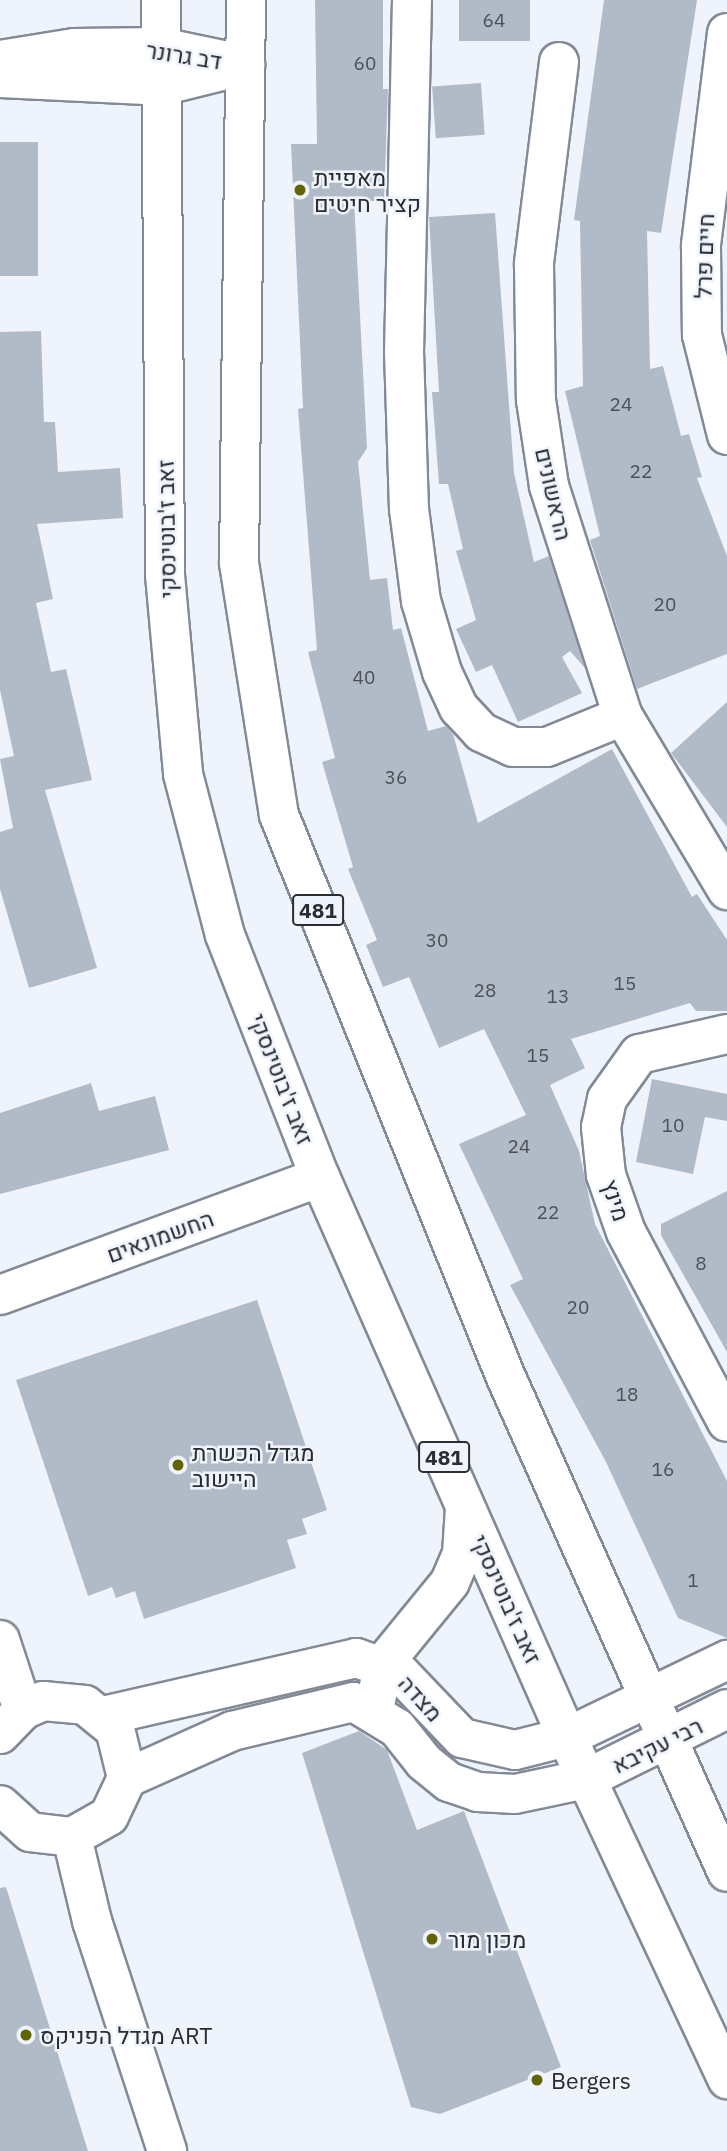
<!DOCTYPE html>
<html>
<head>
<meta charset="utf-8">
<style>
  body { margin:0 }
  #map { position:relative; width:727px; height:2151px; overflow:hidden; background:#eff4fc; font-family:"IBM Plex Sans",Heebo,sans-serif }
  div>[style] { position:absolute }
  .building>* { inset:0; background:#b1bac7; transform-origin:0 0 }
  .roads { filter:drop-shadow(2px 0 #828a97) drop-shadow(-2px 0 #828a97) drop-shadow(0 2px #828a97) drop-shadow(0 -2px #828a97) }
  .street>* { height:38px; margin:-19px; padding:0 19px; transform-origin:19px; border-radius:19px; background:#fff }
  .secondary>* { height:38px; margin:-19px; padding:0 19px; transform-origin:19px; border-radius:19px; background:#fff }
  .primary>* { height:38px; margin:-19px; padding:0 19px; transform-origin:19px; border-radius:19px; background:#fff }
  .dots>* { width:19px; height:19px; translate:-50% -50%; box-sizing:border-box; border:4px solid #eff4fc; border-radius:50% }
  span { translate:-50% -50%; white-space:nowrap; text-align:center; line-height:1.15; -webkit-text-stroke:5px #eff4fc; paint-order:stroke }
  .number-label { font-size:19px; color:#4b5056 }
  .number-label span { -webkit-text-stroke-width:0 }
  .shield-label span { padding:2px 5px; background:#eff4fc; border:2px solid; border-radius:5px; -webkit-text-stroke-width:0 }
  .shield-label { font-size:21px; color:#292c31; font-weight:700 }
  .street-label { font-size:23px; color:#292c31 }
  .poi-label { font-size:23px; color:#292c31 }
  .left { translate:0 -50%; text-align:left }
</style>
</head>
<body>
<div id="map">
  <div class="building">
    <div style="clip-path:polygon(315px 0,383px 0,383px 89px,388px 89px,384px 201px,354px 201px,367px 448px,358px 462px,370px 580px,387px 578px,393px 630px,401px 628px,428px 731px,446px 726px,453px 734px,478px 823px,612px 749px,692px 897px,697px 894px,727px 940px,727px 1011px,696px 1011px,690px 1003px,571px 1039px,585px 1068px,550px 1085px,579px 1151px,595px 1224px,727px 1481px,727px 1638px,678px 1618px,606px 1462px,510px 1285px,523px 1279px,459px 1144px,526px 1115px,484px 1029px,439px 1048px,409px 977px,383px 987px,366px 945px,377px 940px,348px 869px,353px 867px,322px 762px,335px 758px,308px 652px,317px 650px,298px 409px,303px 408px,291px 144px,317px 144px)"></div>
    <div style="left:459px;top:0;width:71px;height:41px"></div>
    <div style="clip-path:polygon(604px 0,697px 0,661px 233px,647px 231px,650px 369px,663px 366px,681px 436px,689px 434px,702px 477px,697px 478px,727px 556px,727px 654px,637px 689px,590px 540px,600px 536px,565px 391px,583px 386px,580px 221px,574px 220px)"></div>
    <div style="left:481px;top:83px;width:52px;height:49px;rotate:86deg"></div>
    <div style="left:38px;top:142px;width:134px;height:38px;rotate:90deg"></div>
    <div style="clip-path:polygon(495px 213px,514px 473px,534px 562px,549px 556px,585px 668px,570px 651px,562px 657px,582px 693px,518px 722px,492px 665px,476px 672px,456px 629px,476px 620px,456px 551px,463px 549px,448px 484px,439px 484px,432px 392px,439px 392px,429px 217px)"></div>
    <div style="clip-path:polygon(41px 331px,44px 422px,55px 422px,58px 472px,120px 468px,123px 518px,37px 524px,53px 599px,36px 603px,51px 672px,66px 669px,92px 780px,45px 790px,97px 968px,29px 988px,0 889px,0 832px,13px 828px,0 759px,14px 756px,0 690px,0 332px)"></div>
    <div style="clip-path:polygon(727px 702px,727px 827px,671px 753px)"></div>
    <div style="clip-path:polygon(652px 1079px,727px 1094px,727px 1121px,705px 1117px,693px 1174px,636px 1162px)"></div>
    <div style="clip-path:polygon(91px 1083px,99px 1111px,155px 1096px,169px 1150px,0 1194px,0 1113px)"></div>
    <div style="clip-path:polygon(727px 1191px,727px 1352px,661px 1235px,661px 1224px)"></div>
    <div style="clip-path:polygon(257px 1300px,327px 1510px,302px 1519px,307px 1534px,287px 1540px,296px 1568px,144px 1619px,135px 1591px,116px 1598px,112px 1587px,88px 1596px,16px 1380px)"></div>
    <div style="clip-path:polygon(359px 1731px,387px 1750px,417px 1830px,464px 1811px,561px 2067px,440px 2114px,411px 2107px,302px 1753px)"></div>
    <div style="clip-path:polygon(6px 1887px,88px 2151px,0 2151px,0 1888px)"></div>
  </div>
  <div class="roads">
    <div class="street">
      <div style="left:412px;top:0;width:351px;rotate:91.3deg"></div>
      <div style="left:404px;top:351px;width:158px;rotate:88.2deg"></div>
      <div style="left:409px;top:509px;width:93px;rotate:82.6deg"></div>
      <div style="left:421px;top:601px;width:74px;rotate:73.5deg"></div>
      <div style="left:442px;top:672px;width:40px;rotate:65deg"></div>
      <div style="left:459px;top:708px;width:33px;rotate:47deg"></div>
      <div style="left:481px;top:732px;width:35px;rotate:25deg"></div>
      <div style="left:513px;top:747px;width:34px"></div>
      <div style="left:547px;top:747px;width:82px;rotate:-22.2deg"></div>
      <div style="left:727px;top:33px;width:215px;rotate:97deg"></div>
      <div style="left:701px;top:246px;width:89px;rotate:89.4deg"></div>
      <div style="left:702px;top:335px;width:103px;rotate:76deg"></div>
      <div style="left:0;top:60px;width:75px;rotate:-9.2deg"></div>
      <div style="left:74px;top:48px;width:87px;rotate:-0.7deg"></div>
      <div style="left:161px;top:47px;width:78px;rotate:11.9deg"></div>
      <div style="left:559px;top:62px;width:204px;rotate:97.1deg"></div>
      <div style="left:534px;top:264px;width:136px;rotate:89.2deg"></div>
      <div style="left:536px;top:400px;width:87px;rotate:81.4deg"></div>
      <div style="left:549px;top:486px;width:242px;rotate:72.2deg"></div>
      <div style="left:623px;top:716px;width:203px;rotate:59.1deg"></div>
      <div style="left:0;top:78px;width:161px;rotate:2.8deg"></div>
      <div style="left:161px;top:86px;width:87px;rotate:-14deg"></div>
      <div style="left:727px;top:1034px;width:90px;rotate:167.2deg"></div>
      <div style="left:639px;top:1054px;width:55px;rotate:125.4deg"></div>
      <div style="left:607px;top:1099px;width:29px;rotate:102deg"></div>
      <div style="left:601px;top:1127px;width:48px;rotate:84.1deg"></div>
      <div style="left:606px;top:1175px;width:60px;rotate:70.7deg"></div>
      <div style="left:626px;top:1232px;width:215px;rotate:62deg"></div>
      <div style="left:0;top:1295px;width:341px;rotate:-20.2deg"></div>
      <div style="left:0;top:1640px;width:74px;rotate:71.8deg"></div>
      <div style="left:103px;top:1716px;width:260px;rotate:-12.9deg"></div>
      <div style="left:356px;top:1658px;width:46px;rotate:18.8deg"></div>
      <div style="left:400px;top:1673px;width:90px;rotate:46.4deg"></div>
      <div style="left:462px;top:1738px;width:54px;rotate:12.8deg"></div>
      <div style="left:515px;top:1750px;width:54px;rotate:-14deg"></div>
      <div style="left:0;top:1734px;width:33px;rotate:-46deg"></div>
      <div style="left:23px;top:1710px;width:22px;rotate:-24deg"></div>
      <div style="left:43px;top:1701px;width:42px;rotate:5.4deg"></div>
      <div style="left:85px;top:1705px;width:38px;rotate:39deg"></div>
      <div style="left:115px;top:1729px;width:50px;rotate:76.2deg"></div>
      <div style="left:127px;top:1778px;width:42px;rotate:115.3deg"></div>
      <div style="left:109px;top:1816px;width:43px;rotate:150.4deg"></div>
      <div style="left:72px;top:1837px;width:42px;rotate:-173.2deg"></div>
      <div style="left:30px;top:1832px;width:40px;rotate:-138deg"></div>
      <div style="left:127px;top:1778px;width:115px;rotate:-24.1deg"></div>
      <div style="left:232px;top:1731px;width:125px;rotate:-13.4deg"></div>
      <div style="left:354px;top:1702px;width:50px;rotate:31.2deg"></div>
      <div style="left:397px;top:1728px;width:43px;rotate:51.5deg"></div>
      <div style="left:424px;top:1762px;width:32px;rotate:39deg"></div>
      <div style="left:449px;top:1782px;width:31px;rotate:19deg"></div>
      <div style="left:478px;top:1792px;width:37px;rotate:3deg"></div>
      <div style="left:515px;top:1794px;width:73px;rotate:-11.9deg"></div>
      <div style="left:72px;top:1837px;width:86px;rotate:76.6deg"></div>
      <div style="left:92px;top:1921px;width:242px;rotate:71.9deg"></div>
    </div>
    <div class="secondary">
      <div style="left:567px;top:1737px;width:178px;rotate:-25.7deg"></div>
      <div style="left:586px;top:1779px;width:157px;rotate:-26.4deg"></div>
    </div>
    <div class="primary">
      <div style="left:161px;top:0;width:575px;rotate:89.6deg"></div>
      <div style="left:165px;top:575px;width:200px;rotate:84.8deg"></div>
      <div style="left:183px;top:774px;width:166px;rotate:75.4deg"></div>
      <div style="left:225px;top:935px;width:260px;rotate:68.6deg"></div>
      <div style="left:320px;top:1177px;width:612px;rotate:66.2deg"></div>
      <div style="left:567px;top:1737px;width:378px;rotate:64.9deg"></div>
      <div style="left:246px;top:0;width:563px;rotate:90.71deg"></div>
      <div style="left:239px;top:563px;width:255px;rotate:81deg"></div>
      <div style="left:279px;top:815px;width:604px;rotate:68.02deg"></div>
      <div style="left:505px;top:1375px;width:544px;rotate:65.93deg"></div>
      <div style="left:374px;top:1709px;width:47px;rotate:-77.7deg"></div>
      <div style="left:384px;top:1663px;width:104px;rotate:-50.8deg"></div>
      <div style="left:450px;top:1582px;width:30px;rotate:-67deg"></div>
      <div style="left:462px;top:1554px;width:47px;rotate:-86.3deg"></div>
    </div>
  </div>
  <div class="dots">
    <div style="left:300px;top:190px;background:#616400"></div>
    <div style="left:178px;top:1465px;background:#616400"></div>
    <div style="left:432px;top:1939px;background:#616400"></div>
    <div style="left:26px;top:2035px;background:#616400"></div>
    <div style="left:537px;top:2080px;background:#616400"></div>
  </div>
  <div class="number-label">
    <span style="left:494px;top:21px">64</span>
    <span style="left:365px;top:64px">60</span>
    <span style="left:621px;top:405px">24</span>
    <span style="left:641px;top:472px">22</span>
    <span style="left:665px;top:605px">20</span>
    <span style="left:364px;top:678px">40</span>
    <span style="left:396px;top:778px">36</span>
    <span style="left:437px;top:941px">30</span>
    <span style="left:625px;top:984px">15</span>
    <span style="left:485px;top:991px">28</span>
    <span style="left:558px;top:997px">13</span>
    <span style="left:538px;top:1056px">15</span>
    <span style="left:673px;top:1126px">10</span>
    <span style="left:519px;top:1147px">24</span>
    <span style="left:548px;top:1213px">22</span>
    <span style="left:701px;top:1264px">8</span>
    <span style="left:578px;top:1308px">20</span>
    <span style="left:627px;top:1395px">18</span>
    <span style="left:663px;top:1470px">16</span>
    <span style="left:693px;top:1581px">1</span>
  </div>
  <div class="shield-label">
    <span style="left:318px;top:910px">481</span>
    <span style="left:444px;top:1457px">481</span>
  </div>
  <div class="street-label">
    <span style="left:184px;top:55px;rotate:9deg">דב גרונר</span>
    <span style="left:704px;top:256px;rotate:-88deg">חיים פרל</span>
    <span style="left:554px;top:494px;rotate:77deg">הראשונים</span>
    <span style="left:166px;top:529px;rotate:-91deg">זאב ז'בוטינסקי</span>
    <span style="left:282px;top:1079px;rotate:69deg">זאב ז'בוטינסקי</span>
    <span style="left:616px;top:1200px;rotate:72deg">מינץ</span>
    <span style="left:160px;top:1236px;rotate:-20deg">החשמונאים</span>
    <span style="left:507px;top:1599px;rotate:66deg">זאב ז'בוטינסקי</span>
    <span style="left:421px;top:1698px;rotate:48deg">מצדה</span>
    <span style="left:657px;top:1745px;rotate:-26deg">רבי עקיבא</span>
  </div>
  <div class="poi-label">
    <span class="left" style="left:314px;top:190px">מאפיית<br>קציר חיטים</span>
    <span class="left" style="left:192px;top:1465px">מגדל הכשרת<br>היישוב</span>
    <span class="left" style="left:448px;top:1939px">מכון מור</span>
    <span class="left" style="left:40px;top:2035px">מגדל הפניקס ART</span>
    <span class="left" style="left:551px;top:2080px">Bergers</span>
  </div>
</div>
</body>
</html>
